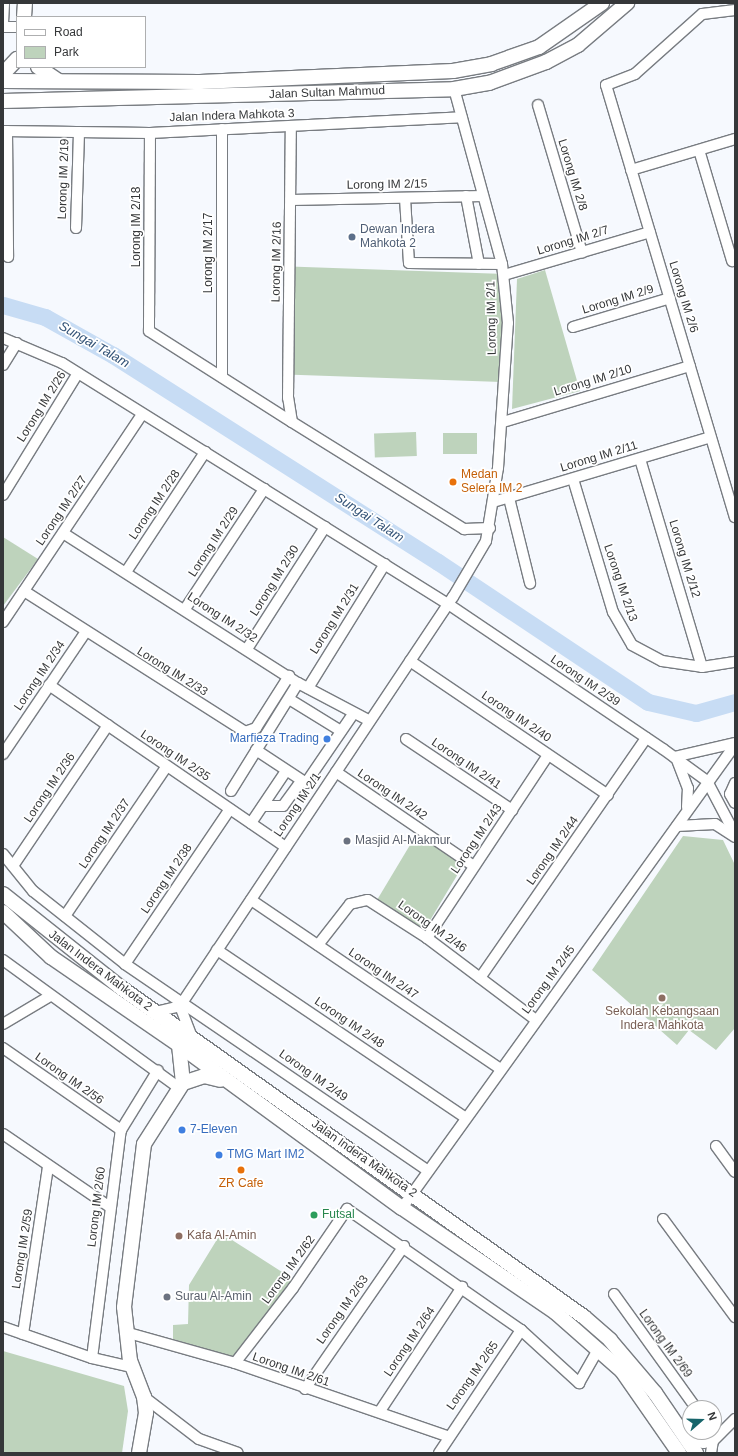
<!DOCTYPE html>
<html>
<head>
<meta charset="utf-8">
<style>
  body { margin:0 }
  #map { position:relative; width:738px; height:1456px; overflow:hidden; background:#f6f9fe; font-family:Arial,sans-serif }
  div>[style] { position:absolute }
  .green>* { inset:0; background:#bed3bc; transform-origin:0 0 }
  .river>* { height:17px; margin:-8.5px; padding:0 8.5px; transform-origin:8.5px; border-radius:8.5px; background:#c7dcf4 }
  .roads { filter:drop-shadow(1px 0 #787c81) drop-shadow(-1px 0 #787c81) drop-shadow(0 1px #787c81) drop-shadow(0 -1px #787c81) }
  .street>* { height:10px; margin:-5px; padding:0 5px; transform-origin:5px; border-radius:5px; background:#fff }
  .secondary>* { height:14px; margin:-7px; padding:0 7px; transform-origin:7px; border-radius:7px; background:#fff }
  .dots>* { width:11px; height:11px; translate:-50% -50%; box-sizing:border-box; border:2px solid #fff; border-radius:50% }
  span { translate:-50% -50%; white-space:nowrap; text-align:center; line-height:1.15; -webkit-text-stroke:3.5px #fff; paint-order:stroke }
  .street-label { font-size:12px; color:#353739 }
  .service-label { font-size:12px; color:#4e5e75 }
  .left { translate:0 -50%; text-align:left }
  .food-label { font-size:12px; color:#c56008 }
  .shop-label { font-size:12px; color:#366cbe }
  .right { translate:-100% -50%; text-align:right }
  .worship-label { font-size:12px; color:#5b616d }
  .education-label { font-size:12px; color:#785e54 }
  .leisure-label { font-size:12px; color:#27864d }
  .water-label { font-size:13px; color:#335377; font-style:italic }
  .frame { position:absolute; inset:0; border:4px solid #353739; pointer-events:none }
  .legend { position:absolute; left:16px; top:16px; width:130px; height:52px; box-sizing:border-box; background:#fff; border:1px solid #aeafb0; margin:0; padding:5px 7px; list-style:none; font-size:12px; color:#353739 }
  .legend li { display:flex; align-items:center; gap:8px; height:20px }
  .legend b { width:20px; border:1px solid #aeafb0 }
  .north { position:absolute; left:682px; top:1400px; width:40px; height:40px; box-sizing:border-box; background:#fff; border:1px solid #aeafb0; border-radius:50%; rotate:70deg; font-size:11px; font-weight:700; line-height:16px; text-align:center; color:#353739 }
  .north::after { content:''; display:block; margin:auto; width:14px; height:18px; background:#17656b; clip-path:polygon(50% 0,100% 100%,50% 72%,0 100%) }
</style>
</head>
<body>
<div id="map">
  <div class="green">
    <div style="clip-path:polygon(545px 270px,580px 391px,512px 409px,517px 279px)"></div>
    <div style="left:505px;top:274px;width:108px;height:215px;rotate:92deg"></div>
    <div style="left:416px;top:432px;width:24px;height:42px;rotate:88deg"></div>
    <div style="left:477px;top:433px;width:21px;height:34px;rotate:90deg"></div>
    <div style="clip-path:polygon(3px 537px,38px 559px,3px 606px)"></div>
    <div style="left:416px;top:835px;width:56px;height:76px;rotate:31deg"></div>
    <div style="clip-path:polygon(683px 836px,723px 840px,735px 865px,735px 1028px,716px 1050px,689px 1030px,677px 1045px,592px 970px)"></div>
    <div style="clip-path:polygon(221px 1233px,293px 1279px,234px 1358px,173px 1339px,173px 1325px,188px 1324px,189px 1285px)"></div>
    <div style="clip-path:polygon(3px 1351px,124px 1386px,128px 1411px,122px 1453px,3px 1453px)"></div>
  </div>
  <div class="river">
    <div style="left:3px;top:305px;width:44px;rotate:15.9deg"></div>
    <div style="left:45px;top:317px;width:78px;rotate:29.2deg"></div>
    <div style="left:113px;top:355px;width:385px;rotate:32.5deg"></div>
    <div style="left:438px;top:562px;width:252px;rotate:33.7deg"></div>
    <div style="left:648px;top:702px;width:49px;rotate:12.9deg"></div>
    <div style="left:696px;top:713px;width:41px;rotate:-15.8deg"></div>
  </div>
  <div class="roads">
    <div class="street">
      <div style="left:735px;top:10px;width:33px;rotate:173deg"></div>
      <div style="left:702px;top:14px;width:90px;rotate:138.2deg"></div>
      <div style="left:635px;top:74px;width:31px;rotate:159deg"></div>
      <div style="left:606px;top:85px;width:451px;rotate:73.4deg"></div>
      <div style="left:3px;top:23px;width:20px;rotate:-87deg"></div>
      <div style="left:3px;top:27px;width:14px"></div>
      <div style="left:538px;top:105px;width:154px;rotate:73.4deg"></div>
      <div style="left:222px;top:129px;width:248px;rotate:90deg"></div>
      <div style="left:3px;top:131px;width:147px;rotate:0.8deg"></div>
      <div style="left:150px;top:133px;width:312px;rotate:-2.9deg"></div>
      <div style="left:7px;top:131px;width:126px;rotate:89.5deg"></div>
      <div style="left:150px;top:133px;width:198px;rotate:90.3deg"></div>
      <div style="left:149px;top:331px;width:169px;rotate:32.5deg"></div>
      <div style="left:292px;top:422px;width:24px;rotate:-99deg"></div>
      <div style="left:288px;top:398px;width:271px;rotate:-89.4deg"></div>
      <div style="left:699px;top:150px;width:116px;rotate:73.4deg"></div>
      <div style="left:631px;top:170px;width:109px;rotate:-16.6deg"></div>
      <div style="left:466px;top:196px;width:69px;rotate:79.2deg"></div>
      <div style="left:405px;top:198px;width:65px;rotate:86.5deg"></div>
      <div style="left:409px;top:263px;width:93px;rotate:0.6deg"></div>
      <div style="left:291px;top:200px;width:192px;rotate:-1.2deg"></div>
      <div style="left:76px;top:228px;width:96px;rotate:-88.2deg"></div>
      <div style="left:504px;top:275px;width:152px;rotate:-16.4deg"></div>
      <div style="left:573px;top:327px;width:101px;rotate:-16.6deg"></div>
      <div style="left:3px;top:338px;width:64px;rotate:23deg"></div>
      <div style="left:62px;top:363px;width:455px;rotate:32deg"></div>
      <div style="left:448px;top:604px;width:259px;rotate:34deg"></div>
      <div style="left:663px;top:749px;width:54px;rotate:36deg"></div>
      <div style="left:707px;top:781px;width:60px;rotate:62.2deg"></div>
      <div style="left:3px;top:365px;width:26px;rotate:-58deg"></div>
      <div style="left:292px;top:422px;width:203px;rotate:31.9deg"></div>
      <div style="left:464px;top:529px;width:26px;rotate:-2deg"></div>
      <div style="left:503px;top:422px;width:195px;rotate:-16.7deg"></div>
      <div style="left:640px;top:459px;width:217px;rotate:73.4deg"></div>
      <div style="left:573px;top:479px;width:139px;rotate:73.3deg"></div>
      <div style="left:613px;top:612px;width:38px;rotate:60deg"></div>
      <div style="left:632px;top:645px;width:34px;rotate:28deg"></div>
      <div style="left:662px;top:661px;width:40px;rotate:8.5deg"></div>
      <div style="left:702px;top:667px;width:33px;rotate:-9deg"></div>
      <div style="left:3px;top:495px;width:143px;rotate:-58.4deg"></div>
      <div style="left:509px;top:498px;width:88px;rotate:76.1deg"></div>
      <div style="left:493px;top:502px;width:227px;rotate:-16.6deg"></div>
      <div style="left:63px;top:533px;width:279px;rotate:32.6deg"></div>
      <div style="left:298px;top:683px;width:81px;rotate:27.8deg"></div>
      <div style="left:126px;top:572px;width:144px;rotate:-56.6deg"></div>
      <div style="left:24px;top:591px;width:262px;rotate:32.5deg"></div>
      <div style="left:245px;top:732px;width:12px;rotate:-20deg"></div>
      <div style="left:256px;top:728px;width:62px;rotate:-57.6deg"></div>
      <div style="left:185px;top:609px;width:144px;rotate:-56.6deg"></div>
      <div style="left:3px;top:622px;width:250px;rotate:-56.2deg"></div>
      <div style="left:247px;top:649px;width:145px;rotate:-57.4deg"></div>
      <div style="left:410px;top:661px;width:239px;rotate:34.1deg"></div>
      <div style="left:49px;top:685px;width:287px;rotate:34.4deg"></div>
      <div style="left:308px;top:688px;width:146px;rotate:-58.2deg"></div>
      <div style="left:289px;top:699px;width:61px;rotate:31.6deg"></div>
      <div style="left:406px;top:739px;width:128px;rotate:33.8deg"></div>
      <div style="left:256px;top:750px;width:60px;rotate:33.4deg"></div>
      <div style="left:306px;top:783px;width:83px;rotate:-55.7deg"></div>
      <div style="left:3px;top:754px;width:146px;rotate:-55.9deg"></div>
      <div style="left:674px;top:757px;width:63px;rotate:-12.9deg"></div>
      <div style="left:677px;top:760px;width:30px;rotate:69deg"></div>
      <div style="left:688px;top:788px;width:19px;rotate:93deg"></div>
      <div style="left:336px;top:772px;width:167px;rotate:34.3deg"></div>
      <div style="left:735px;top:783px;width:12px;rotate:114deg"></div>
      <div style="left:730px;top:794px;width:10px;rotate:61deg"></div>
      <div style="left:231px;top:791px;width:127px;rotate:-58.2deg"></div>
      <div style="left:263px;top:806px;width:20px"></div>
      <div style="left:283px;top:806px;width:31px;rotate:-54deg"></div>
      <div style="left:251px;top:823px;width:63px;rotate:-56.1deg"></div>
      <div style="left:677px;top:826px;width:38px;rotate:-3deg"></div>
      <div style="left:715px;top:824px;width:24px;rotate:33deg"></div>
      <div style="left:3px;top:854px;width:48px;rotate:51deg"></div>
      <div style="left:33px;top:891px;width:117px;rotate:38.4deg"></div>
      <div style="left:125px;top:964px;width:367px;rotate:34.3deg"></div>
      <div style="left:13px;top:866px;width:170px;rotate:-56deg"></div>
      <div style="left:251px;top:900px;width:302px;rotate:34.1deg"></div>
      <div style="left:65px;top:916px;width:181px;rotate:-55.8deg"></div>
      <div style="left:427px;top:938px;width:219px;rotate:-56.5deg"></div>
      <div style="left:318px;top:945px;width:52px;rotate:-52deg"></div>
      <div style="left:350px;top:904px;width:18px;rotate:-13deg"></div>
      <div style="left:368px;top:900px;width:70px;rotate:32.8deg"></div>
      <div style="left:427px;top:938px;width:136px;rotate:37deg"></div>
      <div style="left:217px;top:950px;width:300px;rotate:34deg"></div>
      <div style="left:3px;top:960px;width:218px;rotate:36deg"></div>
      <div style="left:125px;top:964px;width:187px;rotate:-55.9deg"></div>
      <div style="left:480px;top:978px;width:292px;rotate:-55.3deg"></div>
      <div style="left:180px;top:1006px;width:34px;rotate:69deg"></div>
      <div style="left:155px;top:1012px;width:26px;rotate:-13deg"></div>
      <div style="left:180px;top:1006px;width:492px;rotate:-56.3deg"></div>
      <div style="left:453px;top:597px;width:65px;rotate:-59.5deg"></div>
      <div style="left:486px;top:541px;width:74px;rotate:-80.7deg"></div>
      <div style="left:498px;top:468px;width:145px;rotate:-86.1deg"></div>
      <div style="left:508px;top:323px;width:59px;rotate:-95.8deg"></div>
      <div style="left:502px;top:264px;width:181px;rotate:-105.3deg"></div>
      <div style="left:3px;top:1024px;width:55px;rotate:-30.8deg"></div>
      <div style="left:3px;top:1048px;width:144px;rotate:34.8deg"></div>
      <div style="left:3px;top:1134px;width:130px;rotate:34.3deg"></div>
      <div style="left:716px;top:1146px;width:32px;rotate:54deg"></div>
      <div style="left:402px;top:1208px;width:570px;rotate:-54.28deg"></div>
      <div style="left:663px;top:1219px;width:122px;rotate:53.7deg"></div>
      <div style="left:614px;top:1294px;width:140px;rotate:54.3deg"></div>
      <div style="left:3px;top:1327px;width:94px;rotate:19.2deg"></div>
      <div style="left:92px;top:1358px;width:41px;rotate:12.7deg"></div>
      <div style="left:125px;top:1332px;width:114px;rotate:15.7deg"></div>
      <div style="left:235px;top:1363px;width:224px;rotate:19deg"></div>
      <div style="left:23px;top:1334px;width:169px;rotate:-81.5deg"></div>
      <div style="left:92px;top:1358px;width:230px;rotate:-82.8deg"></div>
      <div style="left:121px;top:1130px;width:70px;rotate:-58.3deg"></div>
      <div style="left:235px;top:1363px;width:95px;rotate:-52.3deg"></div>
      <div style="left:293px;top:1288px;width:96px;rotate:-55.6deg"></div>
      <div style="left:347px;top:1209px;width:212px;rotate:34.8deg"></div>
      <div style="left:521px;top:1330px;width:79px;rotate:42.4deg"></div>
      <div style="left:579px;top:1383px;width:40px;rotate:-60.3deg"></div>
      <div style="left:305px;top:1389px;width:174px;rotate:-55.3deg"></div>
      <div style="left:144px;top:1397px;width:69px;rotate:37.4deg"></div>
      <div style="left:199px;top:1439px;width:41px;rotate:19.7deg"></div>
      <div style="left:380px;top:1411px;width:149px;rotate:-56.5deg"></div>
      <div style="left:686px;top:1439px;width:18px;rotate:13deg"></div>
      <div style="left:704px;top:1443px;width:9px;rotate:-13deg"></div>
      <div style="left:713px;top:1441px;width:31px;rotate:-45deg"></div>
      <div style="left:439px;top:1453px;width:148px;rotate:-56.3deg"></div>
      <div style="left:711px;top:1453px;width:12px;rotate:-81deg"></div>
    </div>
    <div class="secondary">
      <div style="left:24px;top:17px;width:14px;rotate:-86deg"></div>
      <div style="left:38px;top:67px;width:25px;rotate:34deg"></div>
      <div style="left:3px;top:74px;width:21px;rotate:-47deg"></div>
      <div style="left:3px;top:81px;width:197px;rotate:0.3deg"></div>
      <div style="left:200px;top:82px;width:253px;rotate:-2.5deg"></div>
      <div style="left:453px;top:71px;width:39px;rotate:-10deg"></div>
      <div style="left:491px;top:64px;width:51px;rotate:-19.5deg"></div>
      <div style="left:539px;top:47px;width:77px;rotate:-34.9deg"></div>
      <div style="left:3px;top:101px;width:451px;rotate:-1.5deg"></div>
      <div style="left:454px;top:89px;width:36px;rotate:-10deg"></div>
      <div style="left:489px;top:83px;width:61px;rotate:-20.2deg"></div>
      <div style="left:546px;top:62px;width:36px;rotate:-28deg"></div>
      <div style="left:578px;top:45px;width:65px;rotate:-40.6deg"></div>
      <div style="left:3px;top:894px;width:149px;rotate:38.5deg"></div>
      <div style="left:120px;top:987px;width:569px;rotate:35.42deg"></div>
      <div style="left:584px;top:1317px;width:35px;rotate:41deg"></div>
      <div style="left:610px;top:1340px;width:70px;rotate:49.7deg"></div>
      <div style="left:655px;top:1393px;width:73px;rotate:55.7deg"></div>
      <div style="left:3px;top:912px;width:66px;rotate:43.2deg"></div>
      <div style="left:51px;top:957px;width:155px;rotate:34.5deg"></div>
      <div style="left:179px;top:1045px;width:276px;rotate:36.2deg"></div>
      <div style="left:402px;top:1208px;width:185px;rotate:34.2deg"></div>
      <div style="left:555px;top:1312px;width:89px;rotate:41.4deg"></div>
      <div style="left:622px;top:1371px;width:100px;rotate:55.2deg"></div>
      <div style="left:179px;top:1045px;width:38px;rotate:84deg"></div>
      <div style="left:139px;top:1453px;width:41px;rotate:-80.1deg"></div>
      <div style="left:146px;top:1413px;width:16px;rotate:-97deg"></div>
      <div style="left:144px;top:1397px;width:39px;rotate:-111deg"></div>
      <div style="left:130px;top:1361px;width:54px;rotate:-96.3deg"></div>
      <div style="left:124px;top:1307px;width:164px;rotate:-83deg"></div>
      <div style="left:144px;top:1144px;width:72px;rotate:-57.4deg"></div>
      <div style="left:183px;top:1083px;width:22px;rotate:-18deg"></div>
      <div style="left:204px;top:1076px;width:17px;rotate:13deg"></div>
    </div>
  </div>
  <div class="dots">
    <div style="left:352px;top:237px;background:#5c6f8a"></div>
    <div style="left:453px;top:482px;background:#e8710a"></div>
    <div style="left:327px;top:739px;background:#3f7fe0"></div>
    <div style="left:347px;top:841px;background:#6b7280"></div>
    <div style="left:662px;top:998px;background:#8d6e63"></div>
    <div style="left:182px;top:1130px;background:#3f7fe0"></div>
    <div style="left:219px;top:1155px;background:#3f7fe0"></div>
    <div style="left:241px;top:1170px;background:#e8710a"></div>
    <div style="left:314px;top:1215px;background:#2e9e5b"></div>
    <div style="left:179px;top:1236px;background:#8d6e63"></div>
    <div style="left:167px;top:1297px;background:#6b7280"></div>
  </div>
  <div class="street-label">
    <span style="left:327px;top:93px;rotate:-2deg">Jalan Sultan Mahmud</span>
    <span style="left:232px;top:116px;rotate:-2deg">Jalan Indera Mahkota 3</span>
    <span style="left:572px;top:175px;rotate:73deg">Lorong IM 2/8</span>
    <span style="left:64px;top:179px;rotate:-88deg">Lorong IM 2/19</span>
    <span style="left:387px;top:185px;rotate:-1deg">Lorong IM 2/15</span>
    <span style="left:137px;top:227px;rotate:-90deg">Lorong IM 2/18</span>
    <span style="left:573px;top:241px;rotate:-17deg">Lorong IM 2/7</span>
    <span style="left:209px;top:253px;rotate:-90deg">Lorong IM 2/17</span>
    <span style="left:277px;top:262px;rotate:-89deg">Lorong IM 2/16</span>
    <span style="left:683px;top:297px;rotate:73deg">Lorong IM 2/6</span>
    <span style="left:618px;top:300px;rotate:-17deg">Lorong IM 2/9</span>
    <span style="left:492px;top:318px;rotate:-91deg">Lorong IM 2/1</span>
    <span style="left:593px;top:381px;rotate:-17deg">Lorong IM 2/10</span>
    <span style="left:42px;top:407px;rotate:-58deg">Lorong IM 2/26</span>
    <span style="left:599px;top:457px;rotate:-17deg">Lorong IM 2/11</span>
    <span style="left:155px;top:505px;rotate:-56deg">Lorong IM 2/28</span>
    <span style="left:62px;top:511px;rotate:-56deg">Lorong IM 2/27</span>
    <span style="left:214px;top:542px;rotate:-57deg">Lorong IM 2/29</span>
    <span style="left:684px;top:559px;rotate:73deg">Lorong IM 2/12</span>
    <span style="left:275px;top:581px;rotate:-58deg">Lorong IM 2/30</span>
    <span style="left:620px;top:583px;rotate:71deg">Lorong IM 2/13</span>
    <span style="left:222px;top:618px;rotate:33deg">Lorong IM 2/32</span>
    <span style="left:335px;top:619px;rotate:-58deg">Lorong IM 2/31</span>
    <span style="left:172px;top:672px;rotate:32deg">Lorong IM 2/33</span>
    <span style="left:40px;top:676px;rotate:-56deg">Lorong IM 2/34</span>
    <span style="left:585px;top:681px;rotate:34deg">Lorong IM 2/39</span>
    <span style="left:516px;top:717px;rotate:34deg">Lorong IM 2/40</span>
    <span style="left:175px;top:756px;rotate:34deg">Lorong IM 2/35</span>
    <span style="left:466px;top:764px;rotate:34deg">Lorong IM 2/41</span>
    <span style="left:50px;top:788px;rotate:-56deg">Lorong IM 2/36</span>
    <span style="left:392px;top:795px;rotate:34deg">Lorong IM 2/42</span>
    <span style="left:298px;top:805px;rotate:-56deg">Lorong IM 2/1</span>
    <span style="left:105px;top:834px;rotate:-56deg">Lorong IM 2/37</span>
    <span style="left:477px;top:839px;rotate:-56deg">Lorong IM 2/43</span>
    <span style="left:553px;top:851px;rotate:-55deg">Lorong IM 2/44</span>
    <span style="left:167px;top:879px;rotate:-56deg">Lorong IM 2/38</span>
    <span style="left:432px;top:927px;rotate:35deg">Lorong IM 2/46</span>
    <span style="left:100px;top:971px;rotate:37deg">Jalan Indera Mahkota 2</span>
    <span style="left:383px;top:974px;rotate:34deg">Lorong IM 2/47</span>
    <span style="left:549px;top:980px;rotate:-54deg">Lorong IM 2/45</span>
    <span style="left:349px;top:1023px;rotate:34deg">Lorong IM 2/48</span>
    <span style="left:313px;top:1076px;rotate:35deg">Lorong IM 2/49</span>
    <span style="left:69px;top:1079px;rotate:35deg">Lorong IM 2/56</span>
    <span style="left:364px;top:1159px;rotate:35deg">Jalan Indera Mahkota 2</span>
    <span style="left:97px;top:1207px;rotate:-83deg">Lorong IM 2/60</span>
    <span style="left:23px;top:1249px;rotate:-81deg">Lorong IM 2/59</span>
    <span style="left:289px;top:1270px;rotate:-54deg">Lorong IM 2/62</span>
    <span style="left:343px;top:1310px;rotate:-55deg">Lorong IM 2/63</span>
    <span style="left:410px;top:1342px;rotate:-56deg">Lorong IM 2/64</span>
    <span style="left:665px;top:1344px;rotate:54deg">Lorong IM 2/69</span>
    <span style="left:291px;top:1370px;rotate:19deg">Lorong IM 2/61</span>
    <span style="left:473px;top:1376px;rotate:-55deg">Lorong IM 2/65</span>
  </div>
  <div class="service-label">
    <span class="left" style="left:360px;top:237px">Dewan Indera<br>Mahkota 2</span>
  </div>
  <div class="food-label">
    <span class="left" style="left:461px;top:482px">Medan<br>Selera IM 2</span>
    <span style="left:241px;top:1184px">ZR Cafe</span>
  </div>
  <div class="shop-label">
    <span class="right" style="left:319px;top:739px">Marfieza Trading</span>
    <span class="left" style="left:190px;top:1130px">7-Eleven</span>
    <span class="left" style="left:227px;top:1155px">TMG Mart IM2</span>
  </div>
  <div class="worship-label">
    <span class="left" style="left:355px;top:841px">Masjid Al-Makmur</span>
    <span class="left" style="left:175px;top:1297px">Surau Al-Amin</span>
  </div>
  <div class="education-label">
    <span style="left:662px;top:1019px">Sekolah Kebangsaan<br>Indera Mahkota</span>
    <span class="left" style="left:187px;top:1236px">Kafa Al-Amin</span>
  </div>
  <div class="leisure-label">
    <span class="left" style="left:322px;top:1215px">Futsal</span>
  </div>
  <div class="water-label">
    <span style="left:94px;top:345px;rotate:30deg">Sungai Talam</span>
    <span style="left:369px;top:518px;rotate:33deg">Sungai Talam</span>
  </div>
  <div class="frame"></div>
  <ul class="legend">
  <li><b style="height:5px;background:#fff"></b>Road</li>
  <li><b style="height:11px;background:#bed3bc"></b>Park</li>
  </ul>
  <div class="north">N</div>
</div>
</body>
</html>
